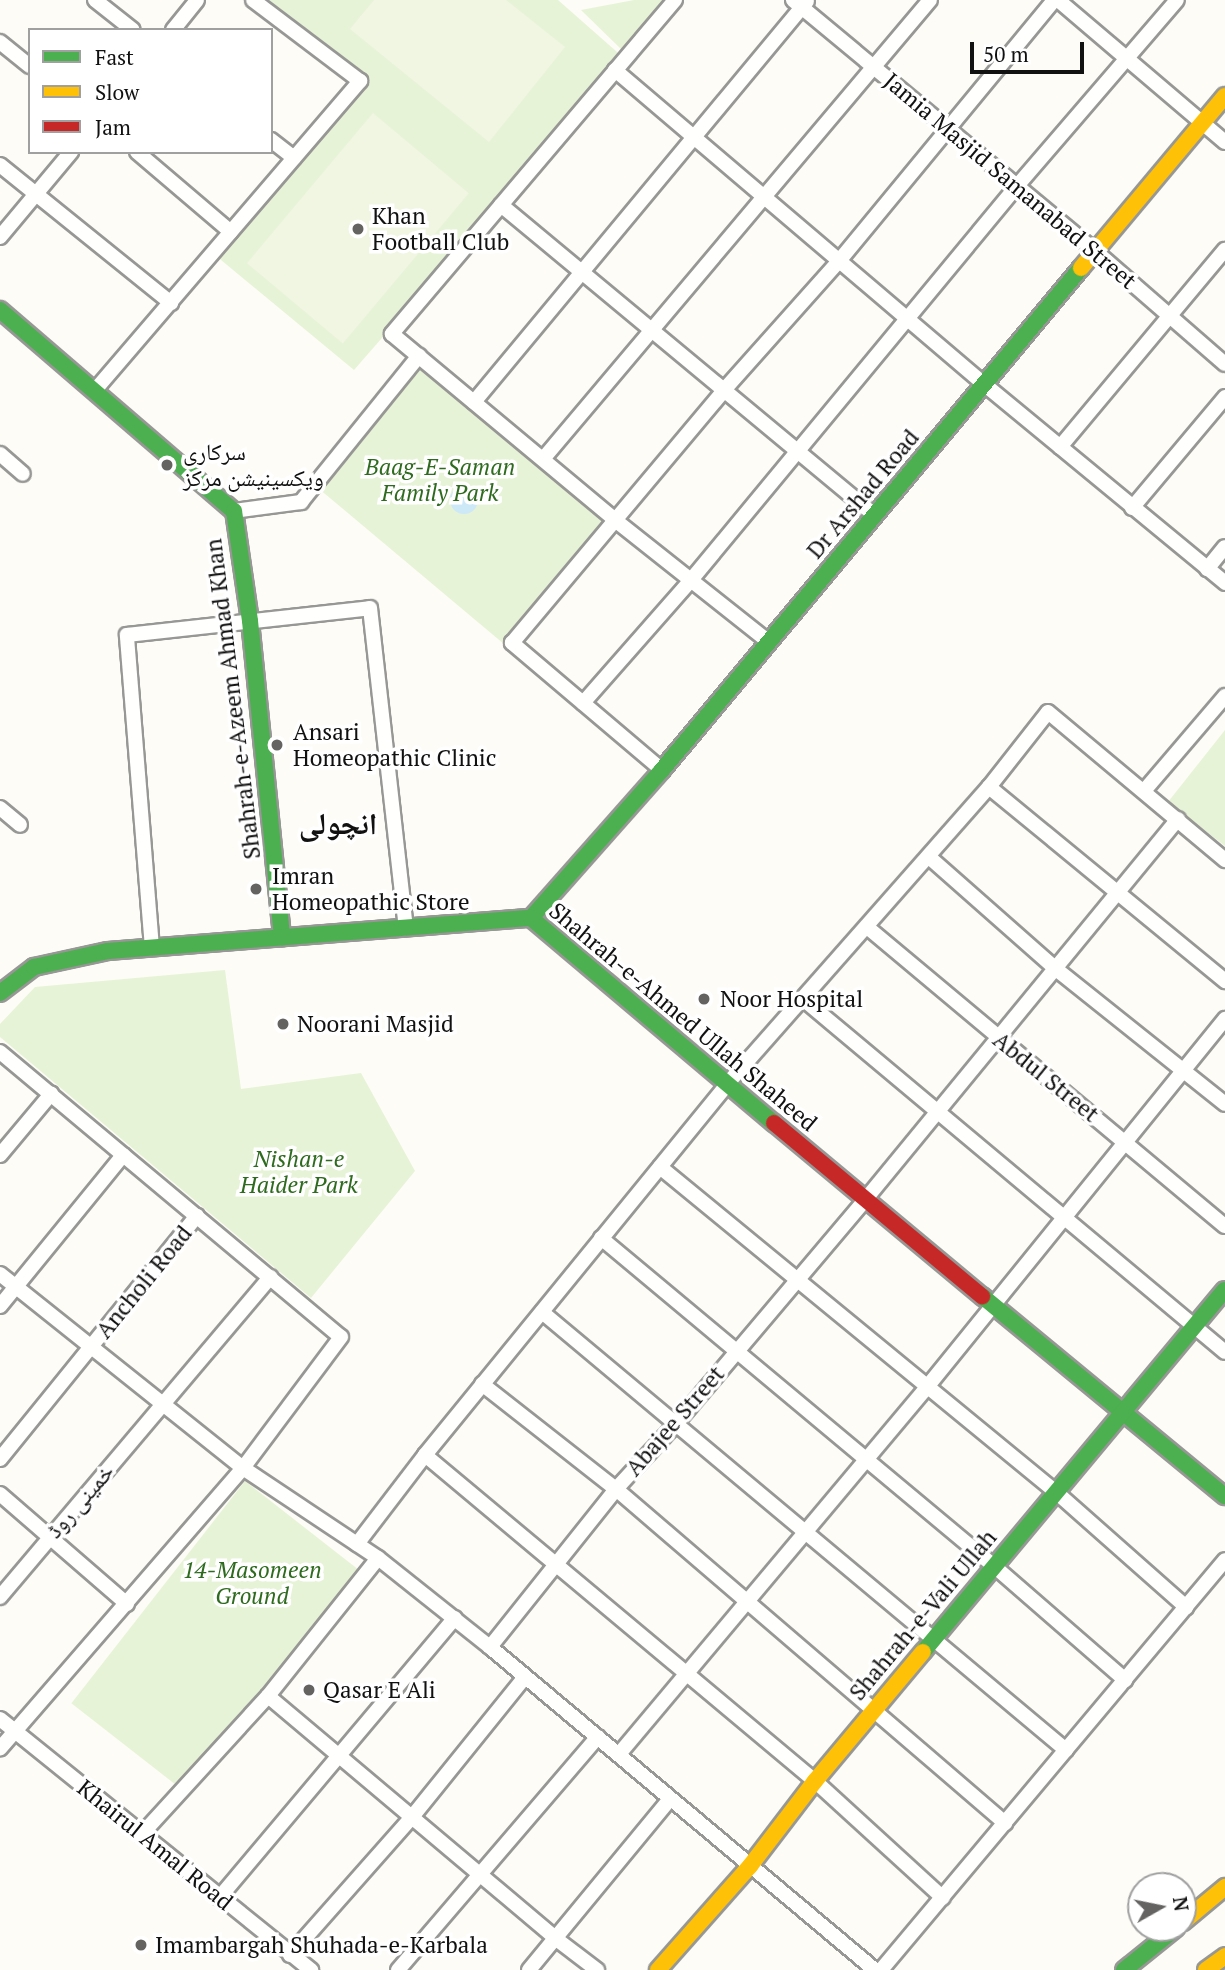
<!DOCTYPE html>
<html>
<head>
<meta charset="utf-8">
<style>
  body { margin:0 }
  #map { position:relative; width:1225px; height:1970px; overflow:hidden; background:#fdfcf7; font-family:"PT Serif","Noto Naskh Arabic",serif }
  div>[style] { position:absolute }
  .green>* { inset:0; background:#e7f3d7; transform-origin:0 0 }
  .pitch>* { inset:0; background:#f0f6e1; transform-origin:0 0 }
  .water>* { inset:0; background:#cde8f7 }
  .round { border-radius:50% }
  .roads { filter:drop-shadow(2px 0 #979795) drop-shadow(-2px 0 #979795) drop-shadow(0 2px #979795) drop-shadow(0 -2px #979795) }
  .street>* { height:14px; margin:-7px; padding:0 7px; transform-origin:7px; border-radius:7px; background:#fffffe }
  .fast>* { height:16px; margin:-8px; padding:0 8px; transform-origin:8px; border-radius:8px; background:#4caf50 }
  .slow>* { height:16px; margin:-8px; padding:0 8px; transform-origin:8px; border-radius:8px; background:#ffc107 }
  .jam>* { height:16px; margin:-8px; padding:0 8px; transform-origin:8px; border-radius:8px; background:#c62828 }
  .dots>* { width:19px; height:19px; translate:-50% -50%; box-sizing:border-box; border:4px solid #fff; border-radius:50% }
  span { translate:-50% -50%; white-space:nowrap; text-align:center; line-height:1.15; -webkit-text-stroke:7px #fff; paint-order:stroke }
  .street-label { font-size:23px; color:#111 }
  .poi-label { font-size:23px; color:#111 }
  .left { translate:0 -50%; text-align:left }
  .park-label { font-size:23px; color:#2f6b1f; font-style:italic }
  .district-label { font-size:30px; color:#111; font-weight:700 }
  .legend { position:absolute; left:28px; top:28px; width:245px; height:126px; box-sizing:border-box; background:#fff; border:2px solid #a0a0a0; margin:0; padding:9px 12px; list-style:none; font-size:21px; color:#111 }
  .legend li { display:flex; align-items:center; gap:14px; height:35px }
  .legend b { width:35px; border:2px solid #a0a0a0 }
  .north { position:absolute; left:1127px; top:1872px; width:70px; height:70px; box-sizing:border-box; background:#fff; border:2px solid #a0a0a0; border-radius:50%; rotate:81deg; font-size:19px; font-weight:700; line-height:28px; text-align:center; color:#111 }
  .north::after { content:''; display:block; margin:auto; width:24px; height:32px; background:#646362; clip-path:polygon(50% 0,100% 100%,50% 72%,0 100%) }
  .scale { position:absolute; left:970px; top:42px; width:114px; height:32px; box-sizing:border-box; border:4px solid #111; border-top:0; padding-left:9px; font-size:21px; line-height:24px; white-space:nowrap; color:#111; -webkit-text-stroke:5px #fff; paint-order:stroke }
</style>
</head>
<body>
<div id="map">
  <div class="green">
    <div style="clip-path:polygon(253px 0,558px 0,625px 59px,354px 370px,215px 255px,360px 81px)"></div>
    <div style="clip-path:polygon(634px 0,667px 0,622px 50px,581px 10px)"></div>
    <div style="left:419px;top:356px;width:256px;height:166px;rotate:40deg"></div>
    <div style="clip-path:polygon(1225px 730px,1225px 846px,1168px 802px)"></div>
    <div style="clip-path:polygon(225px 970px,241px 1089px,361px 1073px,415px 1171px,311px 1298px,0 1037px,0 1024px,35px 987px)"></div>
    <div style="left:245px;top:1481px;width:143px;height:282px;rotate:38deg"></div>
  </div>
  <div class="pitch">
    <div style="clip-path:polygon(374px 0,506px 0,565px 47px,489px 142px,350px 29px)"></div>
    <div style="left:373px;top:113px;width:125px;height:196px;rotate:40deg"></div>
  </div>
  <div class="water">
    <div class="round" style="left:450px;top:486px;width:28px;height:28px"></div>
  </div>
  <div class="roads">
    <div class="street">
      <div style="left:95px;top:0;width:48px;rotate:38.3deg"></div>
      <div style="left:675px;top:0;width:438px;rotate:130.3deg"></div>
      <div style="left:392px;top:334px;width:290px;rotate:39.8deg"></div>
      <div style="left:615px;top:520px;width:196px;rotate:38.4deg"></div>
      <div style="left:793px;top:0;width:393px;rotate:39.7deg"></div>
      <div style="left:1095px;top:251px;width:172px;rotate:41deg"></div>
      <div style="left:1058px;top:0;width:219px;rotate:40.4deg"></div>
      <div style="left:173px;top:30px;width:38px;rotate:-51deg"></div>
      <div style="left:0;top:42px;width:38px;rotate:39deg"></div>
      <div style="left:615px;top:70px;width:485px;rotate:40.4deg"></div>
      <div style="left:984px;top:384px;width:313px;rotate:39.5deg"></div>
      <div style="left:271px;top:140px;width:29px;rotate:38deg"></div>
      <div style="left:137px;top:152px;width:123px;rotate:40.4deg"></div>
      <div style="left:0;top:165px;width:220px;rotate:38.9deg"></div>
      <div style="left:501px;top:205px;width:485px;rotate:39.7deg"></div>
      <div style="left:0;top:237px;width:111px;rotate:-50.1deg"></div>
      <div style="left:96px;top:389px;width:406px;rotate:-49.4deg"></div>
      <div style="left:360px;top:81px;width:134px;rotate:-142.9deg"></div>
      <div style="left:474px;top:402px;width:521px;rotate:-50.29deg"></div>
      <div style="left:1060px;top:447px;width:257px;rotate:-50.1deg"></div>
      <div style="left:0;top:454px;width:30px;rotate:41deg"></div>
      <div style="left:543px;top:459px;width:600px;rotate:-49.86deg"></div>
      <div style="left:1132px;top:508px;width:145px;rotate:-50deg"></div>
      <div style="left:234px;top:511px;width:68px;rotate:-7.7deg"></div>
      <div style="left:301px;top:502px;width:188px;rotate:-51.1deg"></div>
      <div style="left:1207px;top:569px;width:28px;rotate:-51deg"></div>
      <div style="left:583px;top:703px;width:164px;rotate:-48.7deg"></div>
      <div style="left:691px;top:580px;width:511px;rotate:-50.4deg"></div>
      <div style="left:1017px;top:186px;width:245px;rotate:-49.3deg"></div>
      <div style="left:662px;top:770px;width:197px;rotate:-139.7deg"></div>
      <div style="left:512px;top:643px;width:330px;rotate:-50deg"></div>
      <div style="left:724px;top:390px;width:173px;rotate:-48.3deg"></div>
      <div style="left:839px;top:261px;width:338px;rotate:-50.5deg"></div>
      <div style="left:989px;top:787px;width:306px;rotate:39.4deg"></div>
      <div style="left:1144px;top:791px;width:125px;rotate:-49.5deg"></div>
      <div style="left:0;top:808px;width:26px;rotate:40deg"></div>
      <div style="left:929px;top:857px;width:169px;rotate:41.4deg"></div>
      <div style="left:1056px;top:969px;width:216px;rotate:38.6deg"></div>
      <div style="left:867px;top:927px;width:466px;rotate:39.9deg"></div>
      <div style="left:152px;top:948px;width:314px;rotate:-94.6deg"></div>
      <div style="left:127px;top:635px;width:244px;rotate:-6.3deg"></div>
      <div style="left:370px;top:608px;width:322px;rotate:83.6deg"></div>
      <div style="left:803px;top:999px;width:550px;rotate:39.91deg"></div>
      <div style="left:0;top:1052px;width:444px;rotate:39.9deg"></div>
      <div style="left:341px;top:1337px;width:164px;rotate:126.8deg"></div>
      <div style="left:243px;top:1468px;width:371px;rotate:130.9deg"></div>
      <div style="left:0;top:1155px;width:80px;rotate:-50.1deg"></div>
      <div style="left:660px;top:1167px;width:512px;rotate:39.38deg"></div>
      <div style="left:1056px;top:1492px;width:174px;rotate:41.5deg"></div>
      <div style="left:601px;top:1238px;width:512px;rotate:39.85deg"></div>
      <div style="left:994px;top:1566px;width:174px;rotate:41deg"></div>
      <div style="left:0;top:1274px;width:311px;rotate:38.6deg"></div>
      <div style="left:243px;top:1468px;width:162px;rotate:33.7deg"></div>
      <div style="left:378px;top:1558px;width:143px;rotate:38.5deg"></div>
      <div style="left:490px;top:1647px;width:503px;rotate:40deg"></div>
      <div style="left:0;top:1306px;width:195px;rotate:-50.8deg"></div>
      <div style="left:542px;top:1312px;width:683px;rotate:39.89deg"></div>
      <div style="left:482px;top:1384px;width:170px;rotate:38.1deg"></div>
      <div style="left:616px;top:1489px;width:513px;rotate:40.65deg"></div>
      <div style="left:425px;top:1455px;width:508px;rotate:39.89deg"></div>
      <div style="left:815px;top:1781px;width:173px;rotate:42.4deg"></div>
      <div style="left:0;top:1459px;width:313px;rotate:-51deg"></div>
      <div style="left:0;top:1494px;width:168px;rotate:40.9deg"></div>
      <div style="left:357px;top:1544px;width:112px;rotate:-52.6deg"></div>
      <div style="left:425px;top:1455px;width:480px;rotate:-50.8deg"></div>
      <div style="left:728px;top:1083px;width:395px;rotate:-48.6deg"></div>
      <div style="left:989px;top:787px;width:95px;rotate:-51.8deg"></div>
      <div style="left:1048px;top:712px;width:231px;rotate:39.9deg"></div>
      <div style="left:0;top:1597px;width:419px;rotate:-49.8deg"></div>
      <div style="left:490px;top:1647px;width:202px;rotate:-51.4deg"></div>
      <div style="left:616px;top:1489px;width:86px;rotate:-47.4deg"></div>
      <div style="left:674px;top:1426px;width:296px;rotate:-49.8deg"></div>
      <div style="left:865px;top:1200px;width:493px;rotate:-50.6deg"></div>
      <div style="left:268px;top:1696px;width:375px;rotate:40.1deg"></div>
      <div style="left:555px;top:1938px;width:53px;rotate:37.3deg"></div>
      <div style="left:0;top:1719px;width:400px;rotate:38.9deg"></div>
      <div style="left:620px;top:1753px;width:478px;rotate:-50deg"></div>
      <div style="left:927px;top:1387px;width:474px;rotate:-51deg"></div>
      <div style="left:141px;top:1835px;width:188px;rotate:-47.6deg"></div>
      <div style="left:268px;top:1696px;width:176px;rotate:-51.4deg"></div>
      <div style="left:219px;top:1898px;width:366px;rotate:-49.9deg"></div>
      <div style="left:290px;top:1955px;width:184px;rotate:-48.5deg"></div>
      <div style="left:412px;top:1817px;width:180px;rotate:-51.1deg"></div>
      <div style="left:398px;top:1970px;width:307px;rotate:-49.4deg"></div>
      <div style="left:529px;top:1970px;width:222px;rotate:-50.5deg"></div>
      <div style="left:881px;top:1970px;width:535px;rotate:-50deg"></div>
    </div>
    <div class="fast">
      <div style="left:0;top:310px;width:308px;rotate:40.7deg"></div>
      <div style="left:234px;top:511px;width:111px;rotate:81.7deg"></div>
      <div style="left:250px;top:621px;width:318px;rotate:84.2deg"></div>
      <div style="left:531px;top:918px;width:198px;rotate:-48.5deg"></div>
      <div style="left:662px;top:770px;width:654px;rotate:-50.15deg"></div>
      <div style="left:0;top:993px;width:43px;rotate:-37.4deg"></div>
      <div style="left:34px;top:967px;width:76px;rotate:-12.2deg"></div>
      <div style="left:108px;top:951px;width:424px;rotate:-4.5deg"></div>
      <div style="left:531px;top:918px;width:318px;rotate:40.2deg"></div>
      <div style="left:982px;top:1296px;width:315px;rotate:39.5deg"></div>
      <div style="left:923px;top:1652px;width:471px;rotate:-50.2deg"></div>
      <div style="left:1124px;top:1970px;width:67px;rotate:-38.9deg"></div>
    </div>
    <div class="slow">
      <div style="left:1081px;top:268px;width:224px;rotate:-50.1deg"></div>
      <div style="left:1183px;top:1922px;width:55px;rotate:-39.8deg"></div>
      <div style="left:658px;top:1970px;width:139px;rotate:-48.5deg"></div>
      <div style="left:750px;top:1866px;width:107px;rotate:-52.6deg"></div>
      <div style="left:815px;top:1781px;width:168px;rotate:-50.1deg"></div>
      <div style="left:1206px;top:1970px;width:24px;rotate:-36deg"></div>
    </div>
    <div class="jam">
      <div style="left:774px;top:1123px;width:271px;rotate:39.8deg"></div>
    </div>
  </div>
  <div class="dots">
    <div style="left:358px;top:229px;background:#646362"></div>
    <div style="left:167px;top:465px;background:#646362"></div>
    <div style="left:277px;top:745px;background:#646362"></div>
    <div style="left:256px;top:889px;background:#646362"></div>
    <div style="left:704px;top:999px;background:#646362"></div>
    <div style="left:283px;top:1024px;background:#646362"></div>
    <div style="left:309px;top:1690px;background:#646362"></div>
    <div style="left:141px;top:1945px;background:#646362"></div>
  </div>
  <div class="street-label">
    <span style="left:1010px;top:181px;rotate:40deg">Jamia Masjid Samanabad Street</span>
    <span style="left:863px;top:494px;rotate:-50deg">Dr Arshad Road</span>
    <span style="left:233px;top:699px;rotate:-97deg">Shahrah-e-Azeem Ahmad Khan</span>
    <span style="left:683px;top:1017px;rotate:40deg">Shahrah-e-Ahmed Ullah Shaheed</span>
    <span style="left:1046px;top:1077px;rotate:39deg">Abdul Street</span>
    <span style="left:144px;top:1282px;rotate:-51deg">Ancholi Road</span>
    <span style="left:675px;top:1421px;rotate:-49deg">Abajee Street</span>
    <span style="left:80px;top:1501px;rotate:-49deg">خمینی روڈ</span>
    <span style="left:923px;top:1615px;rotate:-50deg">Shahrah-e-Vali Ullah</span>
    <span style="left:155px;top:1845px;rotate:39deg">Khairul Amal Road</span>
  </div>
  <div class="poi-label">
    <span class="left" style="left:372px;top:229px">Khan<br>Football Club</span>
    <span class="left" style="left:183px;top:465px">سرکاری<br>ویکسینیشن مرکز</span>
    <span class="left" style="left:293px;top:745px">Ansari<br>Homeopathic Clinic</span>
    <span class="left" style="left:272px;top:889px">Imran<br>Homeopathic Store</span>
    <span class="left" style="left:720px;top:999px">Noor Hospital</span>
    <span class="left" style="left:297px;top:1024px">Noorani Masjid</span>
    <span class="left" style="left:323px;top:1690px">Qasar E Ali</span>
    <span class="left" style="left:155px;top:1945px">Imambargah Shuhada-e-Karbala</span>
  </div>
  <div class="park-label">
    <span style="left:440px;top:480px">Baag-E-Saman<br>Family Park</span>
    <span style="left:299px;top:1172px">Nishan-e<br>Haider Park</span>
    <span style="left:252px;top:1583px">14-Masomeen<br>Ground</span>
  </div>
  <div class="district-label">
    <span style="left:338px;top:823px">انچولی</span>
  </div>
  <ul class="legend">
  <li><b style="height:9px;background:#4caf50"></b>Fast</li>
  <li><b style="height:9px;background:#ffc107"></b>Slow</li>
  <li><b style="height:9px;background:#c62828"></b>Jam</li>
  </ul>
  <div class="north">N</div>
  <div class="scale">50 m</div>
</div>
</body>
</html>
